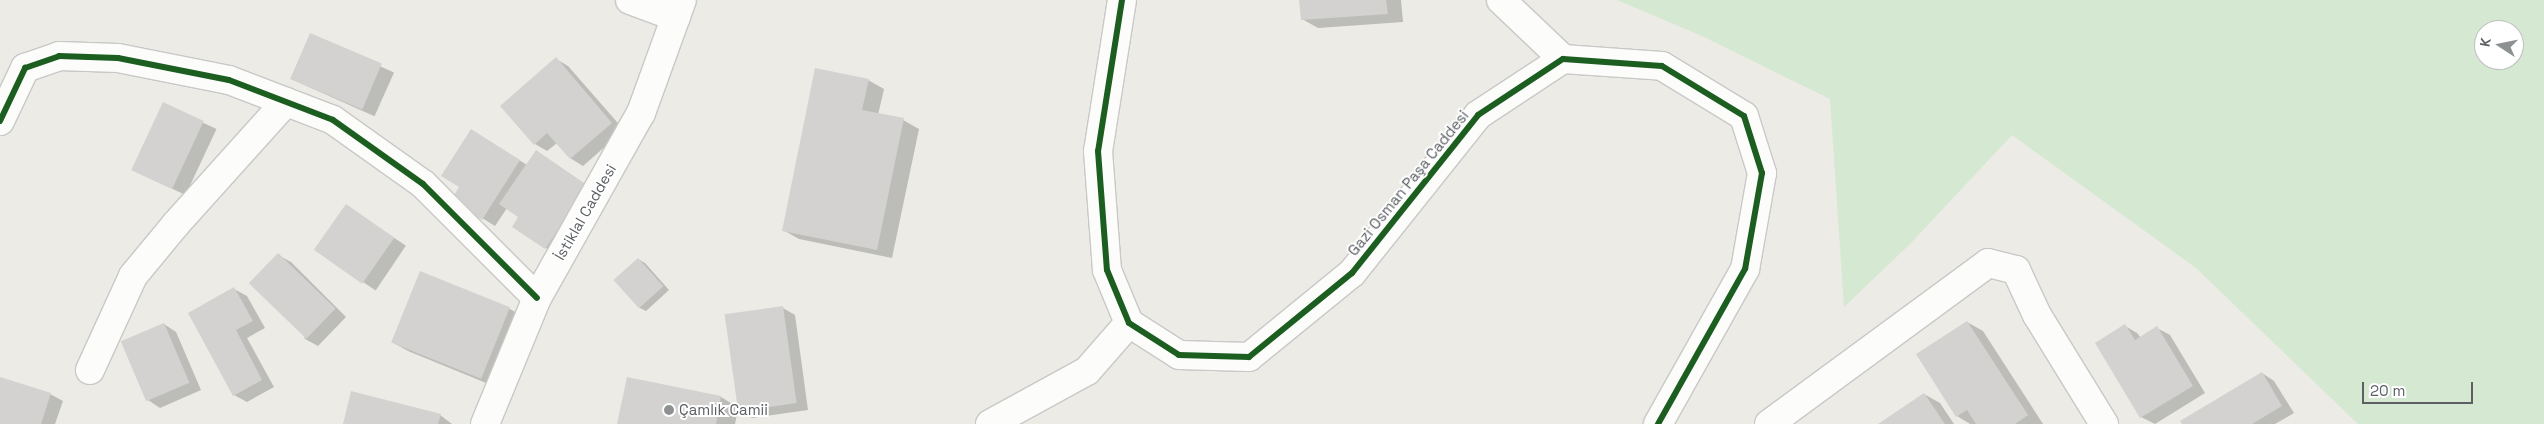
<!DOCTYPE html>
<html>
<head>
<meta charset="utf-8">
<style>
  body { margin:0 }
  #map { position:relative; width:2544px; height:424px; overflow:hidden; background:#ecebe6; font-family:"Space Grotesk",sans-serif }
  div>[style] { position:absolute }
  .green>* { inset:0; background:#d5e8d2 }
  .shadow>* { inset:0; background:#0003; transform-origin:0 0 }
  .building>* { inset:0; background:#d3d2d0; transform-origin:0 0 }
  .roads { filter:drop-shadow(1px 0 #c8c8c7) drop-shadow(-1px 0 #c8c8c7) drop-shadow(0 1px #c8c8c7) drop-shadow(0 -1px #c8c8c7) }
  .minor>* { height:28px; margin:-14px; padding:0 14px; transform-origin:14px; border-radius:14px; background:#fcfcfb }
  .tertiary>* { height:28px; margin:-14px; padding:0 14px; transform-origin:14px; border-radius:14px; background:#fcfcfb }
  .cycleway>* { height:6px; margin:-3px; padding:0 3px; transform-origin:3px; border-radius:3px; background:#1b5e20 }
  .dots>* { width:14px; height:14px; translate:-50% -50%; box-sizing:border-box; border:2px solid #fff; border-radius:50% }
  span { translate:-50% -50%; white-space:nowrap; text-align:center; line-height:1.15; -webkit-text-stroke:4px #fff; paint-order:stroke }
  .street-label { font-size:15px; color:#5c6064 }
  .poi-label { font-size:15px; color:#5c6064 }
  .left { translate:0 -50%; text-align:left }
  .north { position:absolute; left:2474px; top:20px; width:50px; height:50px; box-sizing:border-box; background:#fff; border:1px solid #bebfc1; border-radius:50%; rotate:281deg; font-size:14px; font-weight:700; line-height:20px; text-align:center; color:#5c6064 }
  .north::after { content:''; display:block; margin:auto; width:18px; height:22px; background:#8e9192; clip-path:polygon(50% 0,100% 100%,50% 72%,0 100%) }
  .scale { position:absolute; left:2362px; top:382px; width:111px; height:22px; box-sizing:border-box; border:2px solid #5c6064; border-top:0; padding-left:6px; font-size:15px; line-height:18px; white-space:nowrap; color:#5c6064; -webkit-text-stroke:4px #fff; paint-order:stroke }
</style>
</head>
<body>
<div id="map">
  <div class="green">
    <div style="clip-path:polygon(evenodd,1617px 0,2544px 0,2544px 424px,2358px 424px,2196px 268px,2012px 135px,1910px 244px,1844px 307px,1830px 99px,1702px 36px,1617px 0,2484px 30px,2514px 30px,2514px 60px,2484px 60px,2484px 30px)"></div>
  </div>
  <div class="shadow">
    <div style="clip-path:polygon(1300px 0,1401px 0,1403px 22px,1318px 28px,1302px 19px)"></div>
    <div style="left:310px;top:35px;width:92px;height:48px;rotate:24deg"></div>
    <div style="clip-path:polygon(556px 59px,568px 66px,624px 130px,583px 166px,570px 158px,557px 143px,547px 151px,535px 144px)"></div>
    <div style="clip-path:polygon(868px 80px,884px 89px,878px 115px,903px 120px,919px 129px,892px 258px,799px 239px,783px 230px)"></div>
    <div style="left:163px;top:104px;width:59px;height:73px;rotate:25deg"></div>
    <div style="clip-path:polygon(484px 138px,527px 165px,548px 159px,600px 194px,558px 256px,513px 226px,520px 217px,507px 208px,495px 226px,453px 200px)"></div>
    <div style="left:347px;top:206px;width:71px;height:54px;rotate:34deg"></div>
    <div style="clip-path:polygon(278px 255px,291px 262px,346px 317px,318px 346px,305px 339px)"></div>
    <div style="clip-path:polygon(638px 259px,645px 263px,669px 290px,646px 311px,640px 308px,615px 280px)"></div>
    <div style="clip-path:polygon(234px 289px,247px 296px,265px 328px,247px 338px,274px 387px,247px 402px,234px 395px)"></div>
    <div style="clip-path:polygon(783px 308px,795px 315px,808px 410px,752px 418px,738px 410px,735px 424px,618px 424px,628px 378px,721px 397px,739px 408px)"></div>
    <div style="clip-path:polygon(510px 309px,525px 318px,496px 387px,408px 351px,392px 342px)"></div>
    <div style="clip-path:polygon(1967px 322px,1983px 331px,2043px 424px,1970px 424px,1957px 416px)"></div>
    <div style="clip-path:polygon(164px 324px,176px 332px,201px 390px,160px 408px,148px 400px)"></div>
    <div style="clip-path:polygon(2125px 326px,2137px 333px,2141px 338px,2157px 328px,2170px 335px,2205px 393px,2155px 424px,2141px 417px,2097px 343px)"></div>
    <div style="clip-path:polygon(2262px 373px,2274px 381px,2294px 413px,2275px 424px,2183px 424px)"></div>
    <div style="clip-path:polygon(0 378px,50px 394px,63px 401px,55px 424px,0 424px)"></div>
    <div style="clip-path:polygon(1924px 394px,1940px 403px,1954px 424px,1881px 424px)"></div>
    <div style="clip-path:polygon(440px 415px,452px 424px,344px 424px)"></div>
  </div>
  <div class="building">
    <div style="clip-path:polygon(1299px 0,1386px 0,1388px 14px,1301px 20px)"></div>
    <div style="left:310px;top:33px;width:78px;height:50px;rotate:23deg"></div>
    <div style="clip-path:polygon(556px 57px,612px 123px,570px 159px,547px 133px,534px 145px,500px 106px)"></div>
    <div style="clip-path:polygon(815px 68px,869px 79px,862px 110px,904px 118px,877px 250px,782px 231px)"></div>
    <div style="left:163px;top:102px;width:45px;height:75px;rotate:25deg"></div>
    <div style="clip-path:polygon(471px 129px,520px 160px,482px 220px,451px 200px,459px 187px,441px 176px)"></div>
    <div style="clip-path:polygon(536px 150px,588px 186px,545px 249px,512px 227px,518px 217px,499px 204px)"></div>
    <div style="left:346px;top:204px;width:59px;height:56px;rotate:35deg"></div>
    <div style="left:278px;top:253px;width:80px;height:42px;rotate:44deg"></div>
    <div style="left:638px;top:258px;width:38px;height:33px;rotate:48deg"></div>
    <div style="left:420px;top:271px;width:97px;height:77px;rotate:22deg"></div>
    <div style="clip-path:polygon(234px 287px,253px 321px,236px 330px,262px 380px,233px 396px,188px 313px)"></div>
    <div style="left:783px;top:306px;width:98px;height:59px;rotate:82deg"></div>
    <div style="clip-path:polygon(1967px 321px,2028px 415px,2015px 424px,1976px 424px,1967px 410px,1956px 417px,1916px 354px)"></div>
    <div style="left:164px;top:323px;width:65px;height:47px;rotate:67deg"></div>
    <div style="clip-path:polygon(2125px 324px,2135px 340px,2157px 326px,2193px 386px,2140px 418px,2095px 343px)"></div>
    <div style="clip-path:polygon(2262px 372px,2282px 406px,2252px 424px,2182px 424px,2180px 421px)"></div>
    <div style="clip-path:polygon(0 377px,51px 393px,41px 424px,0 424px)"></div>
    <div style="clip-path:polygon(627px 377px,721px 396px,716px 424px,617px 424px)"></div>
    <div style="clip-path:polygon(351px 391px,441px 414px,438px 424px,343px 424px)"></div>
    <div style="clip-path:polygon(1924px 393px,1945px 424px,1878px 424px)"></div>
  </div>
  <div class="roads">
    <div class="minor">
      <div style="left:630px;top:0;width:49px;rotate:20.3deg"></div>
      <div style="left:1501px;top:0;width:86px;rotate:43.6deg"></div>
      <div style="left:0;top:121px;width:59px;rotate:-64.7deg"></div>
      <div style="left:25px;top:68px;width:36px;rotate:-19deg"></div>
      <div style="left:59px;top:56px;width:59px;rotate:1.9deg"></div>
      <div style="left:118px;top:58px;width:113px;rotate:11.2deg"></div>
      <div style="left:229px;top:80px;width:111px;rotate:21deg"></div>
      <div style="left:333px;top:120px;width:110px;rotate:35.4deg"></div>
      <div style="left:423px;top:184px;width:161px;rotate:45deg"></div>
      <div style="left:90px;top:370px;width:103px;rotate:-65.4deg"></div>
      <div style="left:133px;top:276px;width:67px;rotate:-50.4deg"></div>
      <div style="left:176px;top:224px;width:164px;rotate:-48deg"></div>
      <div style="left:485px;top:424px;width:136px;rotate:-67.6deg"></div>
      <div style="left:537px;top:298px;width:212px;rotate:-60.7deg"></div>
      <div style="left:641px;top:113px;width:120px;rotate:-70.1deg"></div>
      <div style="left:990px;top:424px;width:111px;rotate:-28.7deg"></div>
      <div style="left:1087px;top:371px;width:64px;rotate:-48.8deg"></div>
      <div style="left:1769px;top:424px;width:272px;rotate:-36.3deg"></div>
      <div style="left:1988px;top:263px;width:29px;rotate:14deg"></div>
      <div style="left:2016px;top:270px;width:50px;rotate:65deg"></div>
      <div style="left:2037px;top:315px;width:128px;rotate:58.4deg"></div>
    </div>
    <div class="tertiary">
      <div style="left:1122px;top:0;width:153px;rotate:99deg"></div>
      <div style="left:1098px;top:151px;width:119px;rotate:85.7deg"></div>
      <div style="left:1107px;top:270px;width:57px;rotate:67.5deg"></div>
      <div style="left:1129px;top:323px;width:59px;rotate:32.6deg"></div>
      <div style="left:1179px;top:355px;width:70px;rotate:1.6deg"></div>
      <div style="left:1249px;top:357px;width:133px;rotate:-39.2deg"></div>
      <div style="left:1352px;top:273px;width:202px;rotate:-51.4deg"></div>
      <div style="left:1478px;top:115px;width:102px;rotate:-33.4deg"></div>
      <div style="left:1563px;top:59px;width:99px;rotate:4deg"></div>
      <div style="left:1662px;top:66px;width:96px;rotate:31.4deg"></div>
      <div style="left:1744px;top:116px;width:60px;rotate:72.5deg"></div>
      <div style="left:1762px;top:173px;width:97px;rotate:100deg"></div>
      <div style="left:1745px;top:269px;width:178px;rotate:119.3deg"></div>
    </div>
  </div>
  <div class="cycleway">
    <div style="left:1122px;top:0;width:153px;rotate:99deg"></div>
    <div style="left:1098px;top:151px;width:119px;rotate:85.7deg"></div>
    <div style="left:1107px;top:270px;width:57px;rotate:67.5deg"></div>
    <div style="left:1129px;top:323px;width:59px;rotate:32.6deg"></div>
    <div style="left:1179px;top:355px;width:70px;rotate:1.6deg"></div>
    <div style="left:1249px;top:357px;width:133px;rotate:-39.2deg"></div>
    <div style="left:1352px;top:273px;width:202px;rotate:-51.4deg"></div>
    <div style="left:1478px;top:115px;width:102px;rotate:-33.4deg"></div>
    <div style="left:1563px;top:59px;width:99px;rotate:4deg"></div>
    <div style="left:1662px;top:66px;width:96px;rotate:31.4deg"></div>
    <div style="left:1744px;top:116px;width:60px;rotate:72.5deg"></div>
    <div style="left:1762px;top:173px;width:97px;rotate:100deg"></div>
    <div style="left:1745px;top:269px;width:178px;rotate:119.3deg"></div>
    <div style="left:0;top:121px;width:59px;rotate:-64.7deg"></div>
    <div style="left:25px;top:68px;width:36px;rotate:-19deg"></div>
    <div style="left:59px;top:56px;width:59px;rotate:1.9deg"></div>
    <div style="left:118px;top:58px;width:113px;rotate:11.2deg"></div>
    <div style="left:229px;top:80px;width:111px;rotate:21deg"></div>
    <div style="left:333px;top:120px;width:110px;rotate:35.4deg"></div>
    <div style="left:423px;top:184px;width:161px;rotate:45deg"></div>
  </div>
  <div class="dots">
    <div style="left:669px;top:410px;background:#8e9192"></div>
  </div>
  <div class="street-label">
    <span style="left:1408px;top:183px;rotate:-51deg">Gazi Osman Paşa Caddesi</span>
    <span style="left:585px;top:212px;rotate:-60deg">İstiklal Caddesi</span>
  </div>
  <div class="poi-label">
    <span class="left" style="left:679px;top:410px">Çamlık Camii</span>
  </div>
  <div class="north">K</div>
  <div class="scale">20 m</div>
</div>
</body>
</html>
